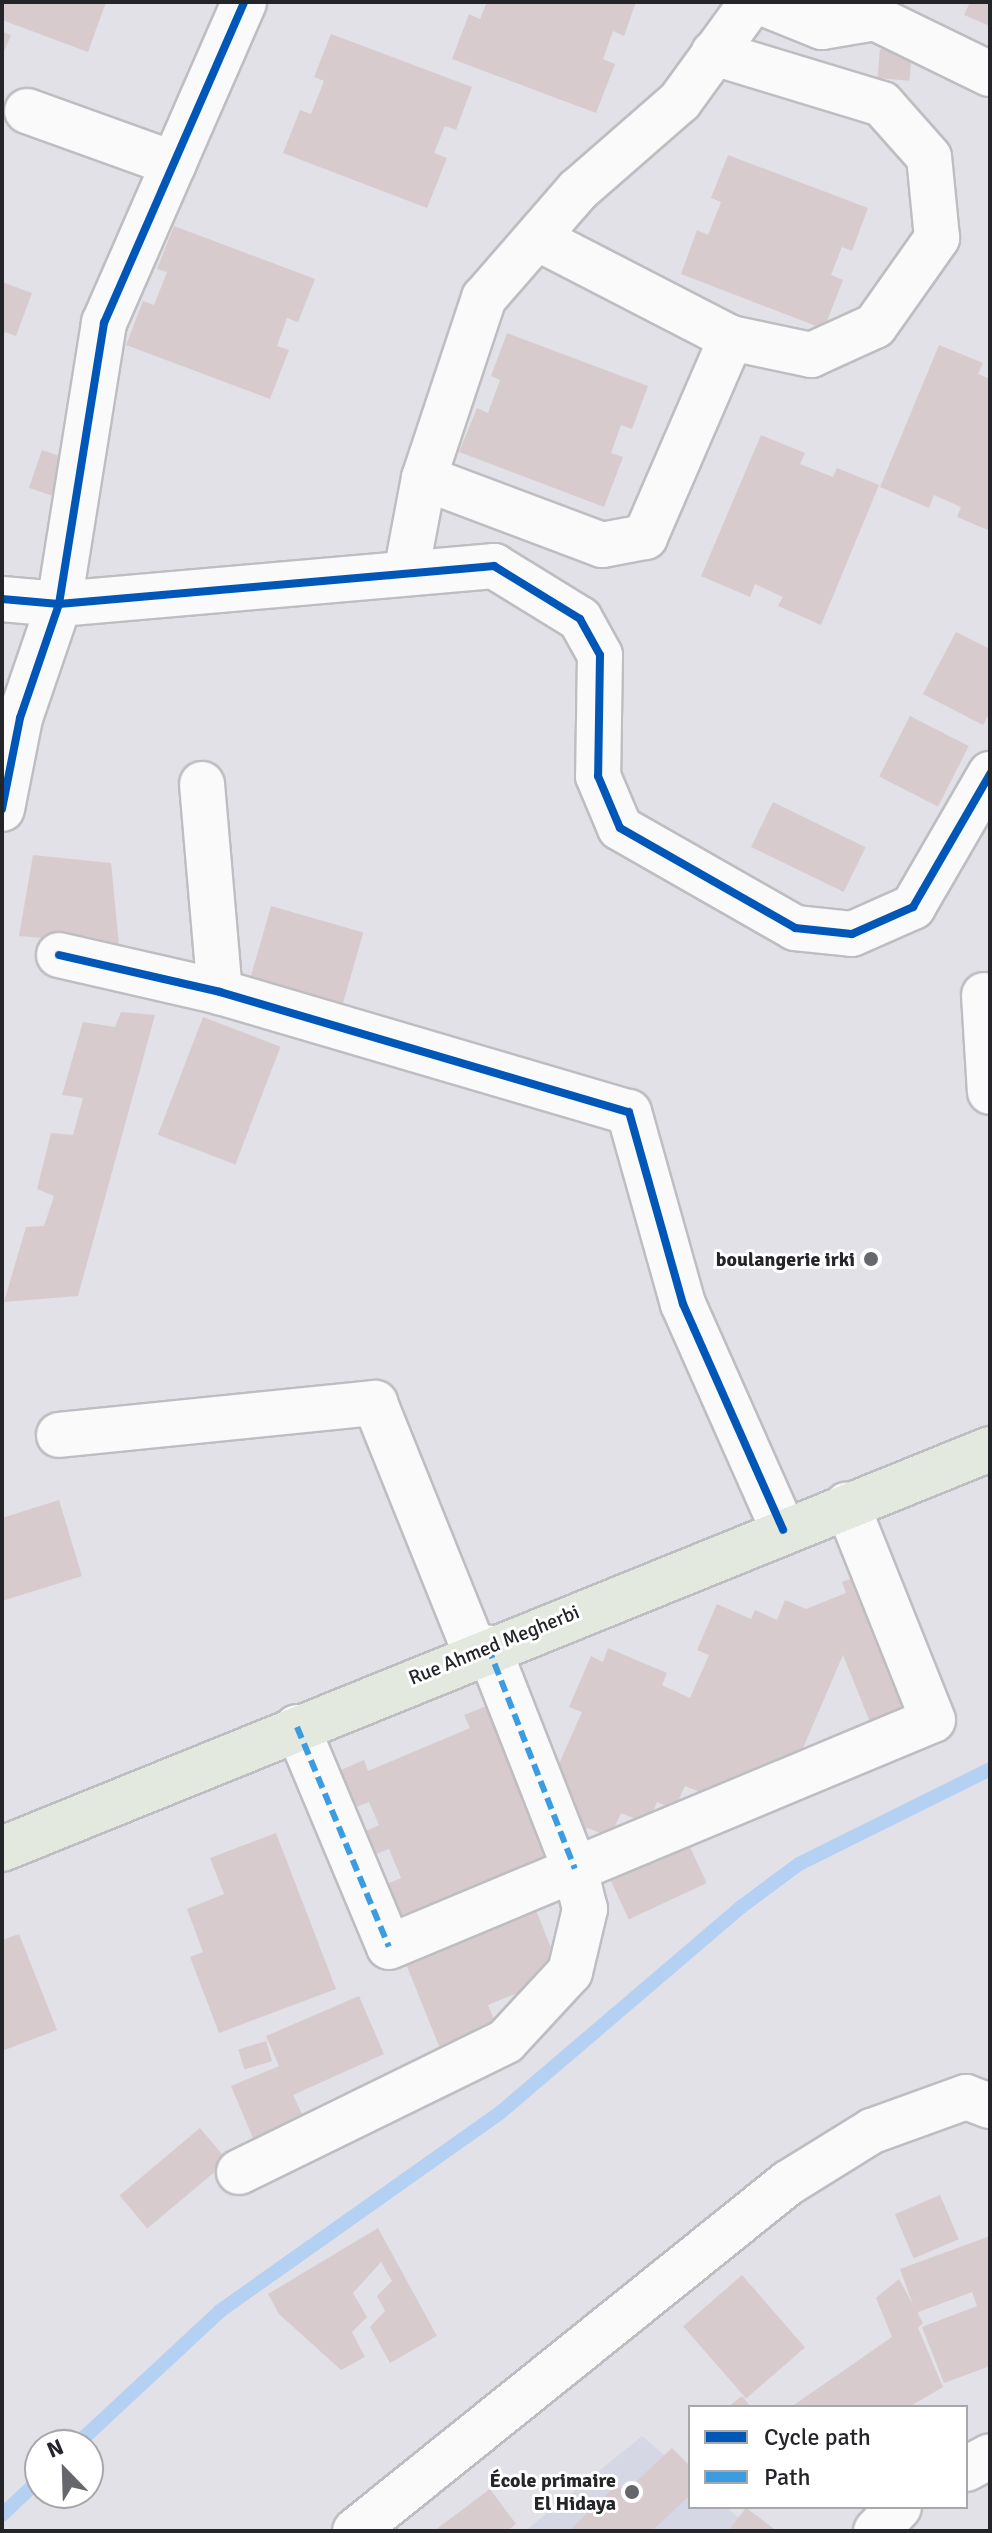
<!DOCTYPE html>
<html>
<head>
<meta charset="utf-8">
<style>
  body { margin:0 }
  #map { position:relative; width:992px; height:2533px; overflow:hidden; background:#e1e1e7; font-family:Signika,sans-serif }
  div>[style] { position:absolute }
  .built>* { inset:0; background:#d6d7e4 }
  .stream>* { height:14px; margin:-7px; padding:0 7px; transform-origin:7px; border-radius:7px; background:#b4d0f2 }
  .building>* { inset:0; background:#d8cbcd; transform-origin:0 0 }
  .roads { filter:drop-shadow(2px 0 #bebec2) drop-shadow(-2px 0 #bebec2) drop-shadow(0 2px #bebec2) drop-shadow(0 -2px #bebec2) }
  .minor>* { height:44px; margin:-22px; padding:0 22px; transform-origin:22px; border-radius:22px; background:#fafafb }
  .major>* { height:44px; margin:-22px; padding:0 22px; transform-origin:22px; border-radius:22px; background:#e4e9df }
  .quiet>* { height:6px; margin-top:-3px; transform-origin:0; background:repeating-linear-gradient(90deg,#3c9ce1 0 12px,transparent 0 18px) }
  .cycleway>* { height:8px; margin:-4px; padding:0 4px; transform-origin:4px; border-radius:4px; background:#0057b8 }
  .dots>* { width:22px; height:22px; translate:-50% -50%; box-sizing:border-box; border:4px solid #fff; border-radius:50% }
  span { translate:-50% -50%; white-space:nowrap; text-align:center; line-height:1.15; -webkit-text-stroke:6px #fff; paint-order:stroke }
  .poi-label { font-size:20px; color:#242529; font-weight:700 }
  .right { translate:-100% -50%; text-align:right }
  .street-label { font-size:20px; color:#242529 }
  .frame { position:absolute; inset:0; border:4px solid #242529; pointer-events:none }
  .legend { position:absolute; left:688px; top:2405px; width:280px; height:104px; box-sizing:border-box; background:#fff; border:2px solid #a7a8a9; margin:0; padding:10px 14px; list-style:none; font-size:24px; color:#242529 }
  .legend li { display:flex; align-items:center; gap:16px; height:40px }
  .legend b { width:40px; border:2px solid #a7a8a9 }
  .north { position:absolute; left:24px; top:2429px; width:80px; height:80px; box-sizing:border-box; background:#fff; border:2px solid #a7a8a9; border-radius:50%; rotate:337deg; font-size:22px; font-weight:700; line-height:32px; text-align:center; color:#242529 }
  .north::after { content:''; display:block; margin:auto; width:28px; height:36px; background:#66676c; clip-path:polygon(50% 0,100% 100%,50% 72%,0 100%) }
</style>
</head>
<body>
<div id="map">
  <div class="built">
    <div style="clip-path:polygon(642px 2436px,690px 2477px,690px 2507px,726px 2507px,754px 2531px,525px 2531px)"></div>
  </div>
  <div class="stream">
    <div style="left:76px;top:2445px;width:197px;rotate:-42.9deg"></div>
    <div style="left:220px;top:2311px;width:344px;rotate:-35.3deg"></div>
    <div style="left:501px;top:2112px;width:316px;rotate:-40.5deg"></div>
    <div style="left:741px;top:1907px;width:72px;rotate:-36.6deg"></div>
    <div style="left:799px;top:1864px;width:213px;rotate:-26.4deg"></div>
    <div style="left:2px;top:2515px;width:52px;rotate:-43.5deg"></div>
  </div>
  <div class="building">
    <div style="clip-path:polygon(2px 2px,106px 2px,88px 52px,2px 20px)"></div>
    <div style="clip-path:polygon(487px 2px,636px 2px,624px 36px,613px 31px,603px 59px,615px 64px,596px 113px,452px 59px,469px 14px,480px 19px)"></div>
    <div style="clip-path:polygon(970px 2px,990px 2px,990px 26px,964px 15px)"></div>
    <div style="clip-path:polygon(2px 32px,11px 35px,2px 56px)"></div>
    <div style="clip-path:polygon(331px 34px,472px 87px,456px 130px,445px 126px,434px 153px,447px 158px,427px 208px,283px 153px,300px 110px,311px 114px,324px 81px,314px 77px)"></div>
    <div style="left:880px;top:49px;width:32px;height:29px;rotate:5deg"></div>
    <div style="clip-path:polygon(728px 155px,868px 208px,852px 251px,842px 247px,831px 275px,843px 280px,824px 329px,681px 274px,697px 230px,708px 235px,721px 202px,711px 198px)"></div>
    <div style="clip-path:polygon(174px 226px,315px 279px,298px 322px,287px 318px,277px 346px,289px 350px,270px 399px,126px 345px,143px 301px,154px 305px,167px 272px,157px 269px)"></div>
    <div style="clip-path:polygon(2px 282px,32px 293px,16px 336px,5px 332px,2px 340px)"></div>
    <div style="clip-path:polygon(507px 333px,648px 386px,632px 429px,621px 425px,611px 453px,623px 457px,604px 507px,459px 452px,477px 408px,488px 413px,500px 380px,491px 376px)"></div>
    <div style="clip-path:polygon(939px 345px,983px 363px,978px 374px,990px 379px,990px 531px,957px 517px,961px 507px,934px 495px,929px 508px,880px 487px)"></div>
    <div style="clip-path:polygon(761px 435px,805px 453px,800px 464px,833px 477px,837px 468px,879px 485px,821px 625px,778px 606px,783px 597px,755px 584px,750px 597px,701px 576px)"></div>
    <div style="left:42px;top:450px;width:42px;height:40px;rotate:19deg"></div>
    <div style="clip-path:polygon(956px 632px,990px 649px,990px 712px,983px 725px,923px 694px)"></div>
    <div style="left:910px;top:716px;width:66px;height:68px;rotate:27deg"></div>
    <div style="left:773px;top:802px;width:103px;height:50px;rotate:26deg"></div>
    <div style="clip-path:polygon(33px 855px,111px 863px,119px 945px,19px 936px)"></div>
    <div style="left:271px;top:906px;width:96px;height:74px;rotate:16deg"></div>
    <div style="clip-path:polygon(121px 1012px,155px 1015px,78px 1296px,4px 1302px,26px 1227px,44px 1226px,54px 1196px,37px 1189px,51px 1133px,73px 1135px,83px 1098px,62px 1095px,83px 1022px,115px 1027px)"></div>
    <div style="left:203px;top:1017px;width:83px;height:126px;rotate:21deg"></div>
    <div style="clip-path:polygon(59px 1500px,82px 1576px,2px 1601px,2px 1518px)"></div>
    <div style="clip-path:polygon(862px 1575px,912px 1704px,870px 1722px,843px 1655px,803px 1748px,733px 1777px,723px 1801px,685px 1786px,674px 1810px,657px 1802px,648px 1824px,621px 1813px,610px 1837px,588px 1828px,573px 1835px,550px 1784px,582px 1712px,569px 1707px,591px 1656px,603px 1662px,608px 1648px,667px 1673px,662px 1685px,690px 1698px,709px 1655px,697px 1650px,717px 1604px,751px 1619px,755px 1610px,777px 1620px,785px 1600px,806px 1609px,846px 1593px,842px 1582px)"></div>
    <div style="clip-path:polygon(499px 1701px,562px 1850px,461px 1904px,457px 1893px,401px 1917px,387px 1884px,401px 1878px,389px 1849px,376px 1854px,366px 1831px,379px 1825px,369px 1802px,356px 1807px,341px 1770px,364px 1760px,368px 1771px,470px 1728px,464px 1715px)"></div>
    <div style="clip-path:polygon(276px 1833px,336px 1989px,219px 2033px,190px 1957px,203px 1952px,187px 1909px,224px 1894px,210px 1858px)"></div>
    <div style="left:689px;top:1845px;width:42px;height:86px;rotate:65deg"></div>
    <div style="clip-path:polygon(535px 1908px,562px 1975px,488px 2005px,500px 2034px,443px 2056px,396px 1939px)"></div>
    <div style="clip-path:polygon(19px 1934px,57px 2030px,2px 2051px,2px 1940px)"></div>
    <div style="clip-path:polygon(359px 1996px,384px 2054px,293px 2095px,303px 2116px,253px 2138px,231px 2086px,279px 2066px,266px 2036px)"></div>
    <div style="left:266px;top:2041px;width:21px;height:29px;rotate:73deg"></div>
    <div style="left:200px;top:2128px;width:43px;height:105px;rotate:50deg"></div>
    <div style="left:940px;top:2195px;width:48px;height:49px;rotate:67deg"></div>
    <div style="clip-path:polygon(378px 2228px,437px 2336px,390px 2363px,370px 2327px,385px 2311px,377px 2296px,392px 2281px,381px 2262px,353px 2293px,367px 2317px,352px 2332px,365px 2357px,341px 2370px,279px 2314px,268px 2294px)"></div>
    <div style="clip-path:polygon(990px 2236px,990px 2366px,944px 2383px,922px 2327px,977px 2306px,972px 2292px,916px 2313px,900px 2269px)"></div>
    <div style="left:742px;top:2275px;width:96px;height:78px;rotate:49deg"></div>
    <div style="clip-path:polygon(899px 2279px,923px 2323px,918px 2328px,943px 2387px,909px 2407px,791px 2407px,892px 2337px,876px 2298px)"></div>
    <div style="clip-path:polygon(742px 2396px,751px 2407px,728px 2407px)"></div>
    <div style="clip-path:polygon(672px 2448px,690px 2466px,690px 2495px,652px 2531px,569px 2531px,617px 2484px,625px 2492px)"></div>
    <div style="clip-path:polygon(490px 2489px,516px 2524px,507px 2531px,434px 2531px)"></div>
    <div style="clip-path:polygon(746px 2508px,777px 2531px,728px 2531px)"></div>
  </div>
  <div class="roads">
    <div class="minor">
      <div style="left:760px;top:2px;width:67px;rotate:22deg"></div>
      <div style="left:822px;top:27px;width:54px;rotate:-9.6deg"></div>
      <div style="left:875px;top:18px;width:128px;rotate:26deg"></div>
      <div style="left:27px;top:111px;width:156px;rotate:19.8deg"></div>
      <div style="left:537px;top:238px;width:218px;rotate:27.3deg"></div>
      <div style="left:731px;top:338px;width:82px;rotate:12deg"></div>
      <div style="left:811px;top:355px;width:70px;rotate:-24.4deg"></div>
      <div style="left:875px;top:326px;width:108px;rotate:-54.8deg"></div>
      <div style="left:937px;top:238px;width:81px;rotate:-95.6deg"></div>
      <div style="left:929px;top:157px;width:71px;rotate:-131.6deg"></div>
      <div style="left:882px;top:104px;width:176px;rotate:-163.1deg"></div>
      <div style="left:424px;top:478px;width:190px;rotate:20.6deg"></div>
      <div style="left:602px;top:545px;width:44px;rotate:-10.5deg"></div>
      <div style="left:645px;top:537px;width:217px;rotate:-66.6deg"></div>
      <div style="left:407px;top:568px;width:92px;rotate:-79.3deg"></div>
      <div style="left:424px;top:478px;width:190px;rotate:-71.6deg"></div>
      <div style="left:484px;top:298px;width:143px;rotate:-49deg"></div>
      <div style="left:578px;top:190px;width:135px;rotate:-41.1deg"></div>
      <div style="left:680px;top:101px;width:122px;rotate:-54deg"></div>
      <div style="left:2px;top:599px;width:57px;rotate:5deg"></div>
      <div style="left:59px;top:604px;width:437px;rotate:-5deg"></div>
      <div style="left:494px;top:566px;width:101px;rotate:31.6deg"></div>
      <div style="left:580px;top:619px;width:41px;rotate:60.9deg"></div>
      <div style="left:600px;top:655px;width:121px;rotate:90.9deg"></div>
      <div style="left:598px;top:776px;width:56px;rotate:67.1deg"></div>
      <div style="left:620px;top:828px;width:202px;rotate:29.7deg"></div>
      <div style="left:795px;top:928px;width:57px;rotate:6deg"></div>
      <div style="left:852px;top:934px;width:67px;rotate:-23.9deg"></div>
      <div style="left:913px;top:907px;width:154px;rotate:-59.9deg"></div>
      <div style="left:202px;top:784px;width:209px;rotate:85.1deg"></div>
      <div style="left:2px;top:809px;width:93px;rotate:-78.8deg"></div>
      <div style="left:20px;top:718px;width:120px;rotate:-71.1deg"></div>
      <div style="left:59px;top:604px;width:285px;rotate:-80.9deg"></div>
      <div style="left:104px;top:323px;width:350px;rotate:-66.4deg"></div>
      <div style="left:59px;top:955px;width:165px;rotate:12.9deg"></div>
      <div style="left:220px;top:992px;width:426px;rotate:16.4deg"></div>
      <div style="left:629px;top:1112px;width:199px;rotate:74.3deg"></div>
      <div style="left:683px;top:1304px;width:247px;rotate:66.1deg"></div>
      <div style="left:984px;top:995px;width:97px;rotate:86.5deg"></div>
      <div style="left:59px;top:1435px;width:318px;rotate:-5.8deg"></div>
      <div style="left:375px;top:1403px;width:268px;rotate:68.1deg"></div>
      <div style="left:297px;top:1727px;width:238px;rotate:67.3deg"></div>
      <div style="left:389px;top:1947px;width:589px;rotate:-22.65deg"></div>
      <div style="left:933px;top:1720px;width:232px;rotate:-111.8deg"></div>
      <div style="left:239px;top:2172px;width:297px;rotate:-26.1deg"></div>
      <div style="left:506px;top:2041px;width:94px;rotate:-47.2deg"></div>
      <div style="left:570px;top:1972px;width:65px;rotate:-76.6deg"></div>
      <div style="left:585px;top:1909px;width:41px;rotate:-104deg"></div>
      <div style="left:575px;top:1869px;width:238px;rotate:-111.4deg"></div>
      <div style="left:966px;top:2469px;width:27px;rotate:-28deg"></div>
      <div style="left:355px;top:2531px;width:556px;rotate:-38.79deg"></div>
      <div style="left:788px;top:2183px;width:99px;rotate:-31.8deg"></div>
      <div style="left:872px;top:2131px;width:100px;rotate:-19.9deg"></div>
      <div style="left:966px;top:2097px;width:26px;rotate:21deg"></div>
      <div style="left:876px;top:2531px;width:33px;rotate:-46deg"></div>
    </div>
    <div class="major">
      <div style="left:2px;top:1849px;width:1066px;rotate:-22.04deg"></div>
    </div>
  </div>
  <div class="quiet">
    <div style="left:488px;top:1647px;width:238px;rotate:68.6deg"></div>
    <div style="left:297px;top:1727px;width:238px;rotate:67.3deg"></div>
  </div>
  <div class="cycleway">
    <div style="left:2px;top:599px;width:57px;rotate:5deg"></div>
    <div style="left:59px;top:604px;width:437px;rotate:-5deg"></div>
    <div style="left:494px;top:566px;width:101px;rotate:31.6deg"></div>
    <div style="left:580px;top:619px;width:41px;rotate:60.9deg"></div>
    <div style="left:600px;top:655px;width:121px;rotate:90.9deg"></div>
    <div style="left:598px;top:776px;width:56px;rotate:67.1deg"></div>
    <div style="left:620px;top:828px;width:202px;rotate:29.7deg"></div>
    <div style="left:795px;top:928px;width:57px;rotate:6deg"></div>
    <div style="left:852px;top:934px;width:67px;rotate:-23.9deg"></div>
    <div style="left:913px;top:907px;width:154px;rotate:-59.9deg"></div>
    <div style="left:2px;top:809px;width:93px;rotate:-78.8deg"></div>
    <div style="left:20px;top:718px;width:120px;rotate:-71.1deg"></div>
    <div style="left:59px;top:604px;width:285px;rotate:-80.9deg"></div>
    <div style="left:104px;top:323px;width:350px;rotate:-66.4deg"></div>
    <div style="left:59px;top:955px;width:165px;rotate:12.9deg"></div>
    <div style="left:220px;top:992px;width:426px;rotate:16.4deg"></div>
    <div style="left:629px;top:1112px;width:199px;rotate:74.3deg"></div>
    <div style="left:683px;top:1304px;width:247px;rotate:66.1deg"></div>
  </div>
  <div class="dots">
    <div style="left:871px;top:1259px;background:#66676c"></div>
    <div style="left:632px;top:2492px;background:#66676c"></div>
  </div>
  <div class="poi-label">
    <span class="right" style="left:855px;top:1259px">boulangerie irki</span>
    <span class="right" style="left:616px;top:2492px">École primaire<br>El Hidaya</span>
  </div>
  <div class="street-label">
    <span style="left:494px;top:1645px;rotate:-22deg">Rue Ahmed Megherbi</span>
  </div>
  <div class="frame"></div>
  <ul class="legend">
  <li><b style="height:10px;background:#0057b8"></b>Cycle path</li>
  <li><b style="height:10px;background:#3c9ce1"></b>Path</li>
  </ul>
  <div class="north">N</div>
</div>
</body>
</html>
